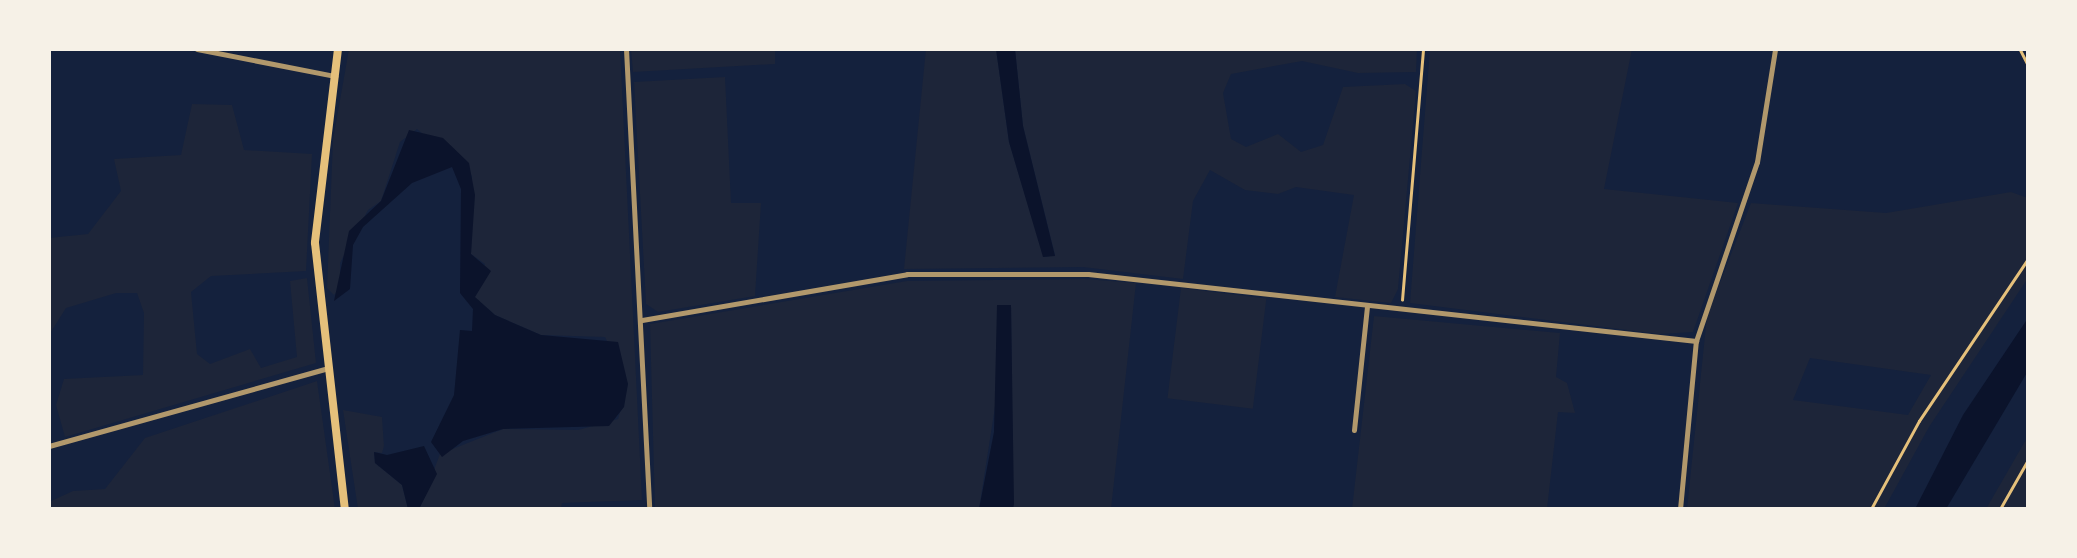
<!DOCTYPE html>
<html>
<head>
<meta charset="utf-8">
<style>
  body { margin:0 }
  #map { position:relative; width:2077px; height:558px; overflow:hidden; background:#14213d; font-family:"Source Sans 3",sans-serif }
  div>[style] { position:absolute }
  .green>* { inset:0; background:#1d2539; transform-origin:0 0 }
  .water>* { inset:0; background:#0b132b }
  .path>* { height:2.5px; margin:-1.25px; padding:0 1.25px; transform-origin:1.25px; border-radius:1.25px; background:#e5c07b }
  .minor>* { height:5px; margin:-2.5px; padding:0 2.5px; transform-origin:2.5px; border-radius:2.5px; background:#b1986c }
  .secondary>* { height:8px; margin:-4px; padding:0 4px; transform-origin:4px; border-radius:4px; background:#e5c07b }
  span { translate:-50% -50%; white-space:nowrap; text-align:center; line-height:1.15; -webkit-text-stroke:5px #f6f1e7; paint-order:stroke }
  .frame { position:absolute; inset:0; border:51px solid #f6f1e7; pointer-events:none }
</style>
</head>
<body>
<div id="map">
  <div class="green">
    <div style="clip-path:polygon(349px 49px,620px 49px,642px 500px,562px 503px,561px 509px,419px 509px,440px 454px,503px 429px,578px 430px,618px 419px,628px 384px,605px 337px,541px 335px,495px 315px,474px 297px,485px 264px,471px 254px,472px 176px,417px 129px,400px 142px,381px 201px,368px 210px,340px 263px,340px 288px,334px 295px,327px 288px,333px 140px)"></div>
    <div style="clip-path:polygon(631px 49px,775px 49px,775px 64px,633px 72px)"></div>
    <div style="clip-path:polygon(926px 49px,996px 49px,1009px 142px,1044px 257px,1055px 255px,1023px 126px,1015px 49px,1417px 49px,1416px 72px,1358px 73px,1302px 61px,1231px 74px,1223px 93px,1231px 139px,1246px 147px,1278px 134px,1301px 152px,1323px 145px,1343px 87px,1405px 84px,1416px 91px,1398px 289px,1391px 303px,1335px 297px,1354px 195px,1296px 187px,1278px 194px,1245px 190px,1210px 170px,1193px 201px,1183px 279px,1083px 267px,904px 269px)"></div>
    <div style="clip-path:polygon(1430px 49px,1632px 49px,1604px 189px,1738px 203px,1693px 332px,1660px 334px,1410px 303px)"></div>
    <div style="clip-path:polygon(725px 77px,731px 203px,761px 203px,755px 296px,658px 312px,646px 304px,634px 82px)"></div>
    <div style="clip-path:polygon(192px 104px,232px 105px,244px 150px,312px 154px,306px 271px,211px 276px,191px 292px,197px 354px,210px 364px,250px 349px,261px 368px,297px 357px,290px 281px,307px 278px,316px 363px,65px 437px,56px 405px,64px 379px,143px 375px,144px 313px,137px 293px,116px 293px,66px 308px,49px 335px,49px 238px,88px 234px,121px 191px,114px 159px,181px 155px)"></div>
    <div style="clip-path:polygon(evenodd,2011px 192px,2028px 198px,2028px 278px,1929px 427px,1884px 509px,1687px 509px,1707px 316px,1751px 203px,1886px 213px,2011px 192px,1810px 358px,1931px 375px,1908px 415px,1793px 400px,1810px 358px)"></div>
    <div style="clip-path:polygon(1085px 279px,1136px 283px,1111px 509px,1013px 509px,1011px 305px,979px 509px,655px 509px,650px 324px,907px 281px)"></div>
    <div style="left:1181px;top:288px;width:86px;height:111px;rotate:7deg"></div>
    <div style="clip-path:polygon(1374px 316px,1560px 333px,1556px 377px,1567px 383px,1575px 413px,1558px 412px,1547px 509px,1352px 509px)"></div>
    <div style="clip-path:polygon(317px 381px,335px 509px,49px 509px,49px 502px,73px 491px,105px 489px,145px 438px)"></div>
    <div style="clip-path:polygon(343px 410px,382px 417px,384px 446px,382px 453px,374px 452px,375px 463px,402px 485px,408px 509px,358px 509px)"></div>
    <div style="clip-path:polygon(2028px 437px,2028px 509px,1986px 509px,2024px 443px)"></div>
  </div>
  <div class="water">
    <div style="clip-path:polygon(996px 49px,1015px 49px,1023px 126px,1055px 256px,1043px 257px,1009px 142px)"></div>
    <div style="clip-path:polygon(409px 130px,443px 138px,469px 163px,475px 195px,471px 254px,491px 271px,475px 297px,495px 315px,541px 335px,618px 342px,628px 384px,624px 407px,609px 426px,503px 429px,463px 441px,442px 457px,431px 442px,454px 395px,460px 330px,472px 331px,473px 309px,460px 293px,461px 189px,452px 167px,412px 183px,363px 227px,353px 245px,350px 289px,334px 301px,349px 231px,381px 201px)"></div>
    <div style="clip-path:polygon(997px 305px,1011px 305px,1014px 504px,1013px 509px,979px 509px,994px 432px)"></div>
    <div style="clip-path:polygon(2028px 318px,2028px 371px,1946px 509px,1915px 509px,1963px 415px)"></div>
    <div style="clip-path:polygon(424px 446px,437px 474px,419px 509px,408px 509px,402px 485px,375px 463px,374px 452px,387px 455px)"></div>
  </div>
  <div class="path">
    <div style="left:2020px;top:49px;width:18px;rotate:63deg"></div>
    <div style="left:1402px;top:300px;width:252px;rotate:-85.2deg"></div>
    <div style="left:1871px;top:509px;width:100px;rotate:-61.4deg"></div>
    <div style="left:1919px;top:421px;width:195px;rotate:-56.1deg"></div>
    <div style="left:2000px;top:509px;width:56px;rotate:-60.3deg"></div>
  </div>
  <div class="minor">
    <div style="left:197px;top:49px;width:141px;rotate:11.1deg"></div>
    <div style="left:626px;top:49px;width:461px;rotate:87.1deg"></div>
    <div style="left:642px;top:320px;width:269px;rotate:-9.8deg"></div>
    <div style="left:907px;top:274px;width:181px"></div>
    <div style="left:1088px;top:274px;width:612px;rotate:6.29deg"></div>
    <div style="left:1354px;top:430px;width:124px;rotate:-84deg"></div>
    <div style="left:49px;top:446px;width:290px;rotate:-15.6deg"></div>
    <div style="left:1680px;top:509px;width:169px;rotate:-84.6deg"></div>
    <div style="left:1696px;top:341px;width:189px;rotate:-71.2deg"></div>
    <div style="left:1757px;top:162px;width:114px;rotate:-80.9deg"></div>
  </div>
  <div class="secondary">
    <div style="left:338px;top:49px;width:195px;rotate:96.8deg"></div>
    <div style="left:315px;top:243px;width:268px;rotate:83.6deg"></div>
  </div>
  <div class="frame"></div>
</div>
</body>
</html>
